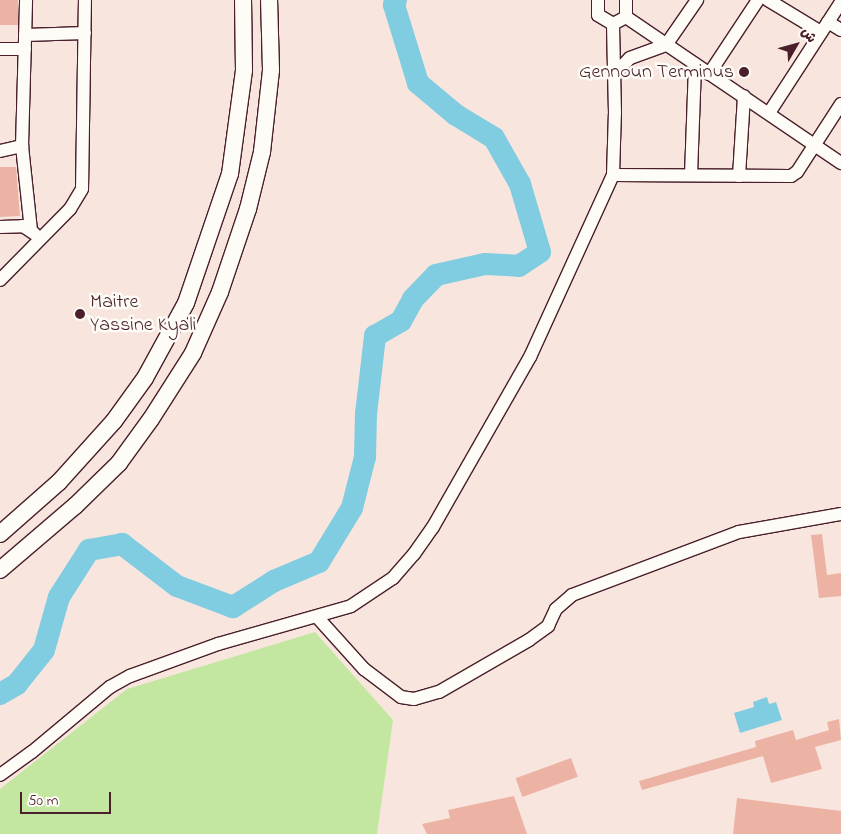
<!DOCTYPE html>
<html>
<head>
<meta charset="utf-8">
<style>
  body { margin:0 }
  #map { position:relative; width:841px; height:834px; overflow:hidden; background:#f8e6de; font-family:"Indie Flower","Playpen Sans Arabic",sans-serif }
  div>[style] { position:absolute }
  .green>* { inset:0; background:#c3e7a1 }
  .water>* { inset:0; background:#80cce0 }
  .river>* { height:22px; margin:-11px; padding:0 11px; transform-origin:11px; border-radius:11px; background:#80cce0 }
  .building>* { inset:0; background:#ecb3a4; transform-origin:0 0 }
  .roads { filter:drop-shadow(1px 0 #4a1f2b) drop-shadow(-1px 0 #4a1f2b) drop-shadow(0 1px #4a1f2b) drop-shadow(0 -1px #4a1f2b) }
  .minor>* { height:12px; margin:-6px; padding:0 6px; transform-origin:6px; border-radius:6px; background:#fdfcf7 }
  .major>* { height:16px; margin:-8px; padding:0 8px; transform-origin:8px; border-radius:8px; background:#fdfcf7 }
  .dots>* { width:14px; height:14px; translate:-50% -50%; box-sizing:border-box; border:2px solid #fdfcf7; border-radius:50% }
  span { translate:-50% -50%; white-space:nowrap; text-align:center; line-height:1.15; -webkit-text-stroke:5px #fdfcf7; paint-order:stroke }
  .poi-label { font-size:20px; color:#4a1f2b }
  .right { translate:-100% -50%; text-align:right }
  .left { translate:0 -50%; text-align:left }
  .north { position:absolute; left:771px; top:20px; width:50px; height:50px; -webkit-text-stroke:4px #fdfcf7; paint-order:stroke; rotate:52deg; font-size:14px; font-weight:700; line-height:20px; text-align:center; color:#4a1f2b }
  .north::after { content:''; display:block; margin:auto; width:18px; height:22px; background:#4a1f2b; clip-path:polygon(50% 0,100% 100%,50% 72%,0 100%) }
  .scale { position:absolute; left:20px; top:792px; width:91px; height:22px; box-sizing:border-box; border:2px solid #4a1f2b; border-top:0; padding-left:6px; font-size:15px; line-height:18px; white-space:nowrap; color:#4a1f2b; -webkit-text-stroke:4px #fdfcf7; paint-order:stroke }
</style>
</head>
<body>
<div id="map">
  <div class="green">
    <div style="clip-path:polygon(315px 632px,393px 720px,377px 834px,0 834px,0 789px,127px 689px)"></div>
  </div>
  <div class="water">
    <div style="clip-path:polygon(767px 697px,769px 704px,776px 702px,782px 720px,740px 733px,734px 713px,754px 707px,753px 702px)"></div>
  </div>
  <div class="river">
    <div style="left:0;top:694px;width:20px;rotate:-30deg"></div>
    <div style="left:17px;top:684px;width:43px;rotate:-51.5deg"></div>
    <div style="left:44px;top:650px;width:55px;rotate:-74.2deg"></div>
    <div style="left:59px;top:597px;width:56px;rotate:-57.4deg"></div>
    <div style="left:89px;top:550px;width:34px;rotate:-10deg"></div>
    <div style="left:122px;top:544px;width:69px;rotate:37.4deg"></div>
    <div style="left:177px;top:586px;width:60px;rotate:20.6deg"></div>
    <div style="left:233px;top:607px;width:49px;rotate:-32.4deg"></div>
    <div style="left:274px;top:581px;width:49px;rotate:-22.9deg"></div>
    <div style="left:319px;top:562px;width:63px;rotate:-58.6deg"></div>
    <div style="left:352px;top:508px;width:53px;rotate:-75.7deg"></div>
    <div style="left:365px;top:457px;width:43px;rotate:-88.7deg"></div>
    <div style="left:366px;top:414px;width:79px;rotate:-83.4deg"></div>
    <div style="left:375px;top:336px;width:30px;rotate:-30deg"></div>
    <div style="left:401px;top:321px;width:25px;rotate:-61deg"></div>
    <div style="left:413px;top:299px;width:33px;rotate:-46deg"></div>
    <div style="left:436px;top:275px;width:50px;rotate:-12.7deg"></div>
    <div style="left:485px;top:264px;width:34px;rotate:3deg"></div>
    <div style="left:519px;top:266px;width:25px;rotate:-34deg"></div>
    <div style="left:540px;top:252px;width:71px;rotate:-106.4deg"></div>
    <div style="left:520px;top:184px;width:53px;rotate:-119.5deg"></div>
    <div style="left:494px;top:138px;width:44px;rotate:-148.8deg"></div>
    <div style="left:456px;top:115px;width:50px;rotate:-139.9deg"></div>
    <div style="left:418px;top:83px;width:82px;rotate:-107.1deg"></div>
    <div style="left:394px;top:5px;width:5px;rotate:-68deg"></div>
  </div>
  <div class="building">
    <div style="left:0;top:0;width:18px;height:25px"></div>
    <div style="clip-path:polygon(0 167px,16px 167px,20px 216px,0 217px)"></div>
    <div style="clip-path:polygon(822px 534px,827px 575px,841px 573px,841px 596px,819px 598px,811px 535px)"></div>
    <div style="clip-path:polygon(839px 719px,841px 740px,815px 747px,822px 769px,771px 783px,763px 756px,642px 790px,639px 781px,756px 747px,755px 741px,793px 730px,796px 740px,829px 730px,827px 722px)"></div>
    <div style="left:571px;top:758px;width:20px;height:59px;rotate:70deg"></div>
    <div style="clip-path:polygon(514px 796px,527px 834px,427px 834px,422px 824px,450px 818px,448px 810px)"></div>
    <div style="clip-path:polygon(737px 798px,841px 811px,841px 834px,733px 834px)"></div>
  </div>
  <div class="roads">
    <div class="minor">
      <div style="left:598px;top:0;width:15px;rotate:90deg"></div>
      <div style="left:598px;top:15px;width:17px;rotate:31deg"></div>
      <div style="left:613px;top:24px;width:15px;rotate:-28deg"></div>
      <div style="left:626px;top:17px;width:17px;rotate:-90deg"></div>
      <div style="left:768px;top:0;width:62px;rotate:31.1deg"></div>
      <div style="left:626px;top:17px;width:260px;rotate:34.2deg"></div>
      <div style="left:828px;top:22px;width:15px;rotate:32deg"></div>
      <div style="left:25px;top:35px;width:60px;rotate:-1.9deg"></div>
      <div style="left:0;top:49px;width:25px"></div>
      <div style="left:709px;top:74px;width:89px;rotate:-56.5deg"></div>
      <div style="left:614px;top:75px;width:23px;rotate:-47deg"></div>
      <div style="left:630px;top:58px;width:38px;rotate:-20deg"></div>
      <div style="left:666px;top:45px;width:55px;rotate:-55.4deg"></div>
      <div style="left:769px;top:113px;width:132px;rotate:-57deg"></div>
      <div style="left:22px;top:146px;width:84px;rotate:83.9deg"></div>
      <div style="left:0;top:151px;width:23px;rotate:-13deg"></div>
      <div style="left:22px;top:146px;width:146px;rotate:-88.4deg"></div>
      <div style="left:613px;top:175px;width:178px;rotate:0.3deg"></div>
      <div style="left:791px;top:176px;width:7px;rotate:-34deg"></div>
      <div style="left:797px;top:172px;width:81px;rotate:-57.1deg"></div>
      <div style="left:691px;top:175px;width:111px;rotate:-87.9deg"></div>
      <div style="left:739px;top:176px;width:80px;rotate:-86.4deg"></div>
      <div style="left:0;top:227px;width:23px;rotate:-2deg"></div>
      <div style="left:23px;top:226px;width:14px;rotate:34deg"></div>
      <div style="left:0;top:280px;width:100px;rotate:-45.4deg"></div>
      <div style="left:70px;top:209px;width:23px;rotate:-59deg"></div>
      <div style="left:82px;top:189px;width:189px;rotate:-89.1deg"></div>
      <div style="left:318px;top:618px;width:69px;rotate:48deg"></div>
      <div style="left:364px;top:669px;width:46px;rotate:37.1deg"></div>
      <div style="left:401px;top:697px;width:13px;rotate:9deg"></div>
      <div style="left:414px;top:699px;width:26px;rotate:-16deg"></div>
      <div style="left:439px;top:692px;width:104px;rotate:-30deg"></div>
      <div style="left:529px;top:640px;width:24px;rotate:-36deg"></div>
      <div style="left:548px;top:626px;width:19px;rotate:-65deg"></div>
      <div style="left:556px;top:609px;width:21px;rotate:-41deg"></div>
      <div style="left:572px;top:595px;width:178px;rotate:-20.7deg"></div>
      <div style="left:739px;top:532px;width:104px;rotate:-10deg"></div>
      <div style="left:0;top:775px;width:39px;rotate:-36deg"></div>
      <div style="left:32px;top:752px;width:102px;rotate:-39.8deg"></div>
      <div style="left:110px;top:687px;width:23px;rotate:-29deg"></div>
      <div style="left:130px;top:676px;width:94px;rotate:-20deg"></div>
      <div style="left:218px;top:644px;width:138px;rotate:-15.9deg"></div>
      <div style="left:351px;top:606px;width:50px;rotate:-33.7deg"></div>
      <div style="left:393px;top:578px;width:32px;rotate:-49deg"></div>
      <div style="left:414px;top:554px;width:33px;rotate:-55deg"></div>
      <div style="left:433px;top:527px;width:196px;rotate:-60.3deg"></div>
      <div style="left:530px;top:357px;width:200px;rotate:-65.5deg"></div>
      <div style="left:613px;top:175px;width:62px;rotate:-88.2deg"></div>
      <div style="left:615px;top:113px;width:89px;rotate:-91.3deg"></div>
    </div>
    <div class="major">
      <div style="left:0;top:534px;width:79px;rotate:-41.4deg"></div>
      <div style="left:59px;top:482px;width:82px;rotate:-48deg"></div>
      <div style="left:114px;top:421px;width:53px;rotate:-54.2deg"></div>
      <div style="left:145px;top:378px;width:85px;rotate:-61.3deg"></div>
      <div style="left:186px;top:303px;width:136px;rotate:-71.2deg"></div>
      <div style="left:230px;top:174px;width:105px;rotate:-82.3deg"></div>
      <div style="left:244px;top:70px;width:70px;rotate:-90.8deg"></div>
      <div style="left:0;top:570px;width:99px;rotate:-40.5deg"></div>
      <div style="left:75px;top:506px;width:62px;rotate:-44.3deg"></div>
      <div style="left:119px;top:463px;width:54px;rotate:-54deg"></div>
      <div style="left:151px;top:419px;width:78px;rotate:-57.5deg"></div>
      <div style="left:193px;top:353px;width:67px;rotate:-66.1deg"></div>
      <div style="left:220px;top:292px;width:88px;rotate:-71.4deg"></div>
      <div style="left:248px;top:209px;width:59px;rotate:-76.2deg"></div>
      <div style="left:262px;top:152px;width:82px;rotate:-83.7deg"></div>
      <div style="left:271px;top:70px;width:70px;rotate:-91.6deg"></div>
    </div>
  </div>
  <div class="dots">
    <div style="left:744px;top:72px;background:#4a1f2b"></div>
    <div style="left:80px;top:314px;background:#4a1f2b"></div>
  </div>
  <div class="poi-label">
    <span class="right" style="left:734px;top:72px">Gennoun Terminus</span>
    <span class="left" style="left:90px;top:314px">Maitre<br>Yassine Kyali</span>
  </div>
  <div class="north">ش</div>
  <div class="scale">50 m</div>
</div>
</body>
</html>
